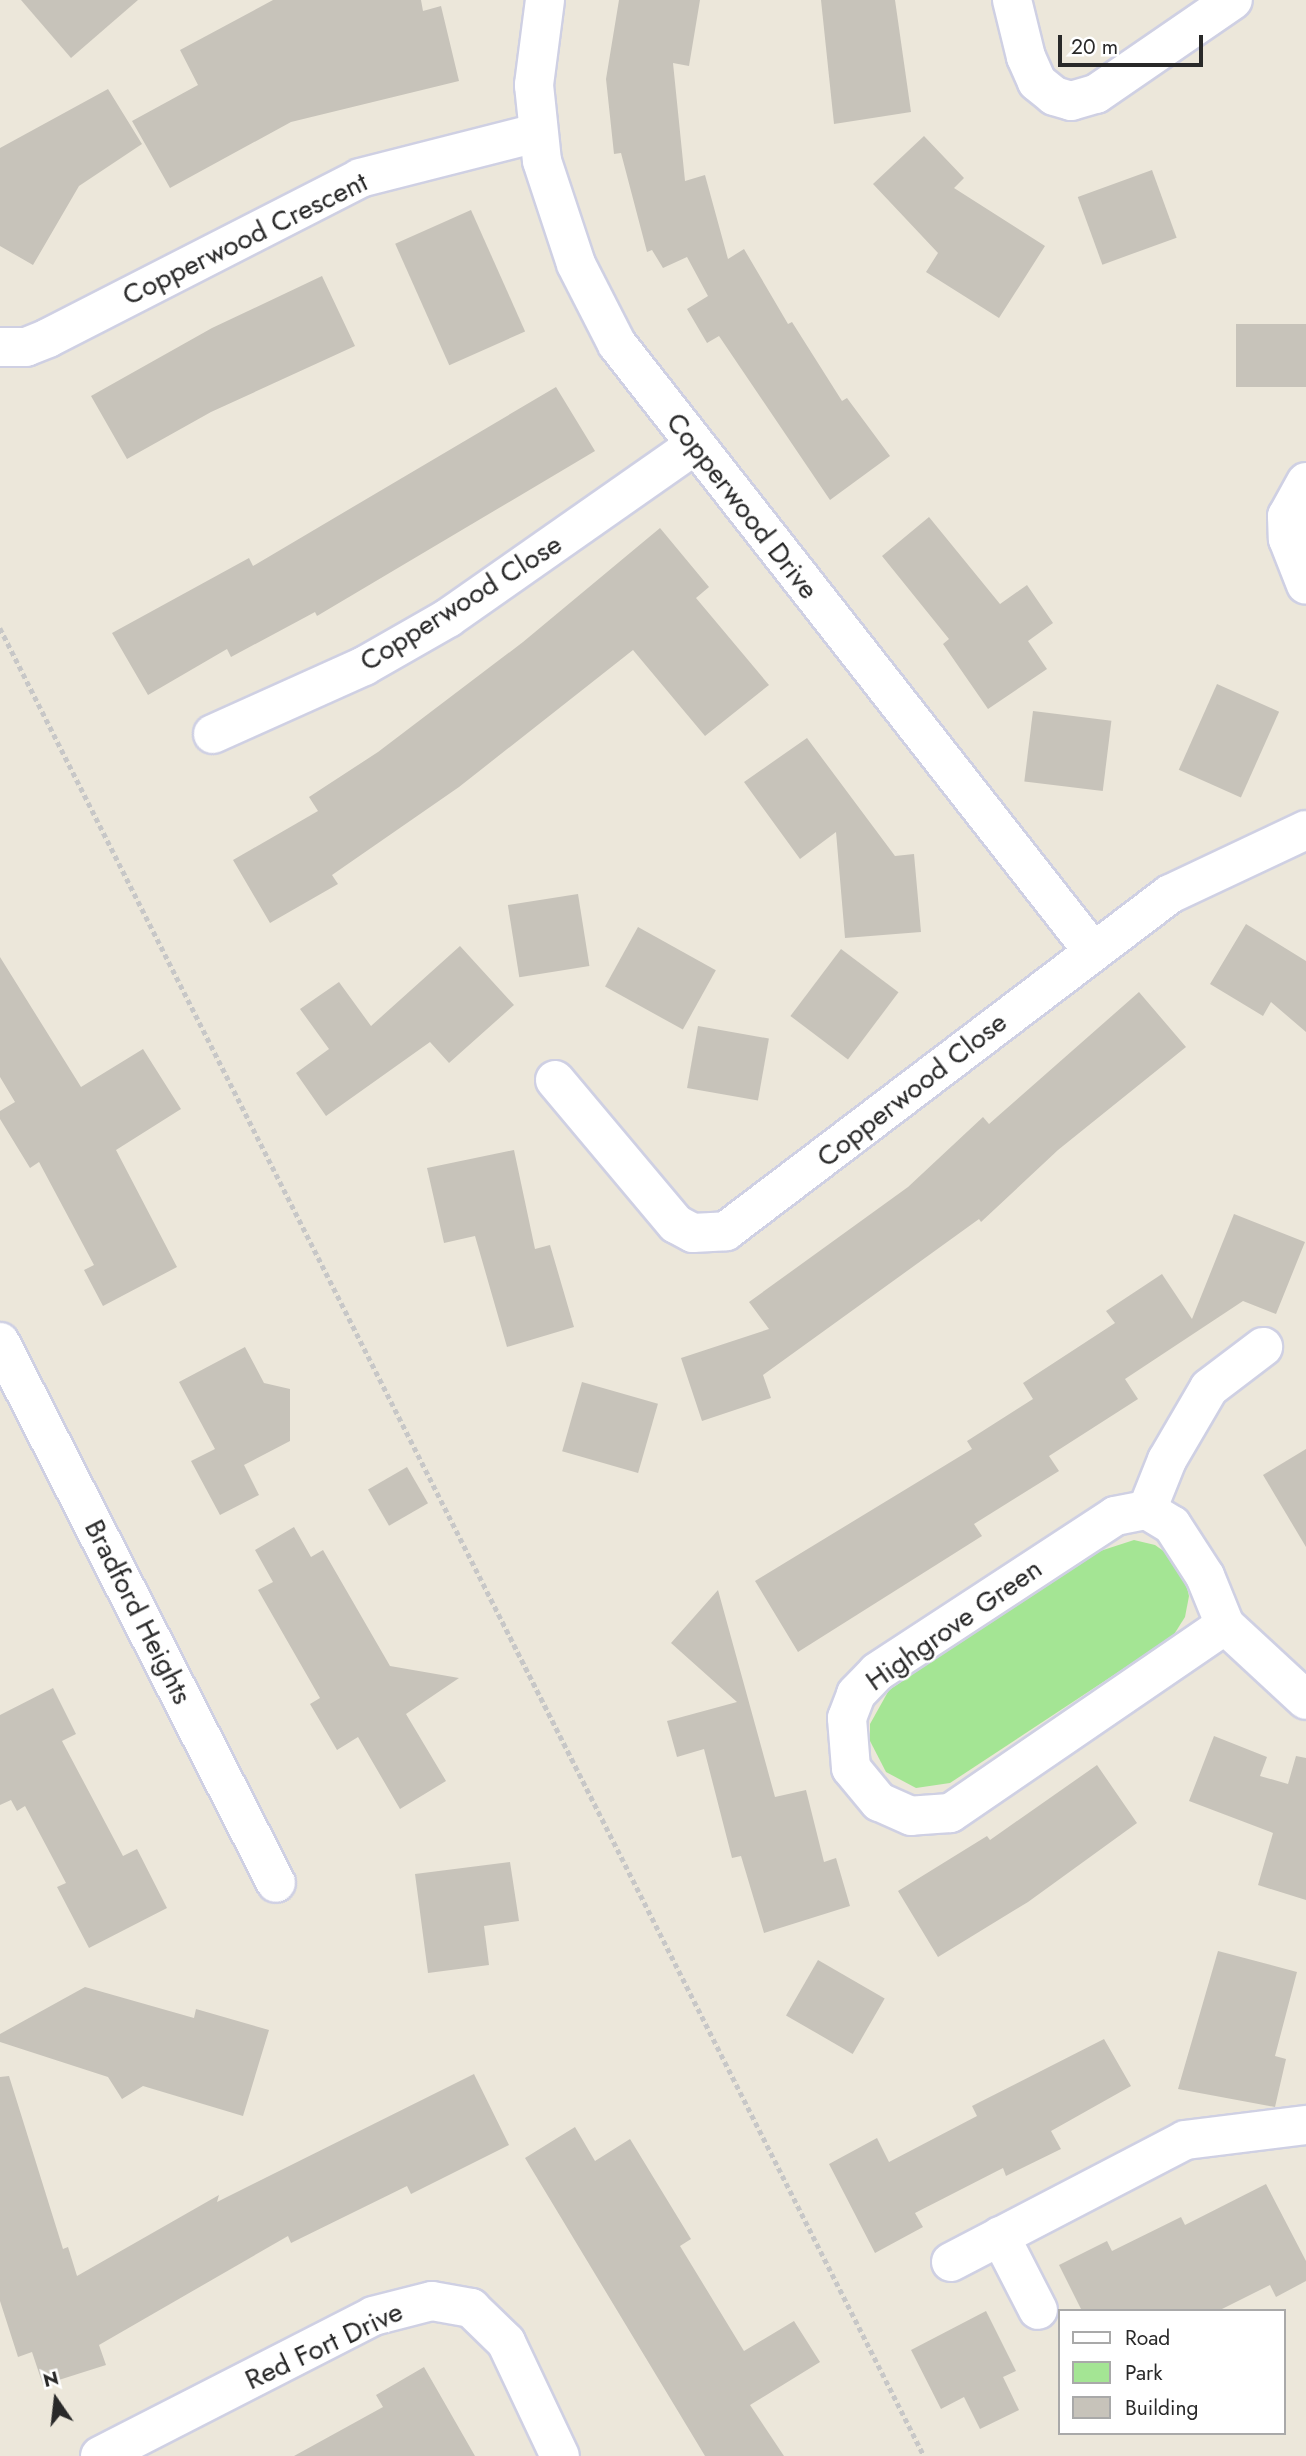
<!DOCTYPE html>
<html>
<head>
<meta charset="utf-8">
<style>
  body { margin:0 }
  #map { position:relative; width:1306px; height:2456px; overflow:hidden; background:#ece7da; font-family:Jost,sans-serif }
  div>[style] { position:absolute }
  .green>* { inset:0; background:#a4e594 }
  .building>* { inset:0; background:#c7c3ba; transform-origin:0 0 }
  .path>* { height:4.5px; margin-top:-2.25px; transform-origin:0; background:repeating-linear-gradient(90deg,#c7c7c7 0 5px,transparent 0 8.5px) }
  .roads { filter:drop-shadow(2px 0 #cfd0e3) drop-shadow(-2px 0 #cfd0e3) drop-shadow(0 2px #cfd0e3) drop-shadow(0 -2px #cfd0e3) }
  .street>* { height:38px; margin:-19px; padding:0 19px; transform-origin:19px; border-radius:19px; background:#fff }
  span { translate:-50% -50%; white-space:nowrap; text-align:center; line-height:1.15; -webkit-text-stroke:5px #fff; paint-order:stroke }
  .street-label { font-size:28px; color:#292929 }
  .legend { position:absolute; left:1058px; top:2309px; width:228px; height:126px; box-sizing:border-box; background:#fff; border:2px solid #a9a9a9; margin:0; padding:9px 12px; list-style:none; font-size:21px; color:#292929 }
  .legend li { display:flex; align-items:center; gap:14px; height:35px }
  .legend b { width:35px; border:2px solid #a9a9a9 }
  .north { position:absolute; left:21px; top:2365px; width:70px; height:70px; -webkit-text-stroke:5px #fff; paint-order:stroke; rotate:346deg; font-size:19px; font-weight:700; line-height:28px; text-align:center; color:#292929 }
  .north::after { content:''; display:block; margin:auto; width:24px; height:32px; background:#292929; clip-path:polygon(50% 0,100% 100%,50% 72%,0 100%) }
  .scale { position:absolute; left:1058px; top:35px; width:145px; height:32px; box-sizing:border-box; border:4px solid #292929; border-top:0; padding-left:9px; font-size:21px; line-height:24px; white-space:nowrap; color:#292929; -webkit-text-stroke:5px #fff; paint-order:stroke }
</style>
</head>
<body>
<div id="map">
  <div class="green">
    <div style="clip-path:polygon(1134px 1540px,1155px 1545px,1172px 1557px,1184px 1575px,1189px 1596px,1185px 1617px,1173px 1636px,950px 1783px,916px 1788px,886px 1772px,870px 1741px,870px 1724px,889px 1690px,1091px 1554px)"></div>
  </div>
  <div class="building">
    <div style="clip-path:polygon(21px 0,138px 0,71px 58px)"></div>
    <div style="clip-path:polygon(273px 0,421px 0,423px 11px,441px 6px,459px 81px,291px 122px,170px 188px,132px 121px,198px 85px,180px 50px)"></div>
    <div style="clip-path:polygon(619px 0,700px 0,689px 66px,673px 63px,685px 181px,705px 175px,728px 259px,744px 249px,788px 324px,792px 322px,842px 401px,847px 398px,890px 456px,830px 500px,719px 336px,707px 343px,687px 309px,708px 296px,687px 257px,663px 268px,652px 250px,647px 252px,621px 153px,614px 154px,606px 79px)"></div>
    <div style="clip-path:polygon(821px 0,895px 0,911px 112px,834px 124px)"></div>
    <div style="clip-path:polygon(108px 89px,142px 144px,79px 186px,33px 265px,0 246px,0 148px)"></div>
    <div style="clip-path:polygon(924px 136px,964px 178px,954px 188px,1045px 246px,999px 318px,926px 272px,938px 253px,873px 184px)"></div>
    <div style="left:1152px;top:170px;width:72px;height:79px;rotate:70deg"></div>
    <div style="left:471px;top:210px;width:133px;height:83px;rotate:66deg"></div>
    <div style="clip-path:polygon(322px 276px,355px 346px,211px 412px,127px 459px,91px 396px,212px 328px)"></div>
    <div style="left:1306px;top:324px;width:63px;height:70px;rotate:90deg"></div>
    <div style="clip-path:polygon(556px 387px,595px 451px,317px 616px,315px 612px,231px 657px,227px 649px,148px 695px,112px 633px,249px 558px,253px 566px)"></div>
    <div style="clip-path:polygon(929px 517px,1000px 604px,1027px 585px,1053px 623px,1028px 641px,1047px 669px,988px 709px,943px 644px,949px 639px,882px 556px)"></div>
    <div style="clip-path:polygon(660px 528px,709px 587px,696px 598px,769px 685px,705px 736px,633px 650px,459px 787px,332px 875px,338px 884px,270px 923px,233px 860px,318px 811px,309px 797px,378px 752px,523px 642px)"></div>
    <div style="left:1217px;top:684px;width:68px;height:94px;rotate:24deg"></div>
    <div style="left:1033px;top:711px;width:79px;height:71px;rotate:7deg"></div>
    <div style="clip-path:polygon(807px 738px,895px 856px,914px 854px,921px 932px,845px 938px,836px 832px,800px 859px,744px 782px)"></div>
    <div style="left:578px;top:894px;width:73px;height:71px;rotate:81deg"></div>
    <div style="clip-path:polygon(1246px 924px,1306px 961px,1306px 1032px,1271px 1002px,1263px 1016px,1210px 984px)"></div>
    <div style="left:638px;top:927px;width:89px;height:68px;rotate:29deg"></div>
    <div style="clip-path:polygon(460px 946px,514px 1005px,449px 1063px,430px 1042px,326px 1116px,296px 1073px,329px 1049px,300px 1009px,339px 982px,371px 1026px)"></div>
    <div style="left:841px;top:949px;width:72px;height:84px;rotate:37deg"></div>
    <div style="clip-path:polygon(0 957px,81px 1087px,143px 1049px,181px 1109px,116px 1150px,177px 1267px,103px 1306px,84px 1270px,94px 1265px,39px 1162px,30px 1168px,0 1119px,0 1111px,15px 1102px,0 1077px)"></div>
    <div style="clip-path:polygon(1139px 992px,1186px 1047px,1058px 1150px,981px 1222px,979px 1219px,763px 1375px,771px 1398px,702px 1421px,681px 1358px,769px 1329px,749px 1302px,908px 1187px,983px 1117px,989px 1124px)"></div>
    <div style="left:698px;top:1026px;width:72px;height:63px;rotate:10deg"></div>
    <div style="clip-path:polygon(514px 1150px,535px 1249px,550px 1245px,574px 1327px,507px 1347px,475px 1236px,444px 1243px,427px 1168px)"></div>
    <div style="clip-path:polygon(1234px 1214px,1305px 1242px,1276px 1314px,1243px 1301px,1125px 1379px,1138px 1399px,1049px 1456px,1059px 1471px,974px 1524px,982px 1536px,798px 1652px,755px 1581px,972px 1449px,967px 1441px,1033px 1399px,1023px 1383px,1115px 1323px,1106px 1311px,1162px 1274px,1192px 1319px)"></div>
    <div style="clip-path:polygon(245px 1347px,264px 1383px,290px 1389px,290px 1441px,244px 1465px,259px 1495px,220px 1515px,191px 1461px,215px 1449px,179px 1382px)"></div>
    <div style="left:582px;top:1382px;width:79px;height:72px;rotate:16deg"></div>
    <div style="clip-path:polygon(1306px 1449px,1306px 1547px,1263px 1475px)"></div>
    <div style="left:407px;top:1467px;width:42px;height:45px;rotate:60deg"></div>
    <div style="clip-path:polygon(294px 1527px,311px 1557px,323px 1550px,390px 1666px,459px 1678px,406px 1714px,446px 1781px,400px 1809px,358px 1737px,337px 1750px,310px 1704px,320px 1698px,258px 1590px,273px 1582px,255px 1550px)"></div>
    <div style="clip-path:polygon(718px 1590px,775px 1797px,806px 1790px,824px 1862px,836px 1858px,850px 1906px,764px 1933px,741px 1856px,732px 1858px,704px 1749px,677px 1757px,667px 1721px,737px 1702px,671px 1643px)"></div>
    <div style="clip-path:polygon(53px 1688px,76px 1734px,62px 1741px,123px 1856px,137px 1849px,167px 1908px,89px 1948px,57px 1887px,66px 1883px,25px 1806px,17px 1811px,11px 1800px,0 1805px,0 1715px)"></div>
    <div style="clip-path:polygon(1214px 1736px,1267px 1757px,1260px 1776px,1288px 1784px,1296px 1756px,1306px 1758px,1306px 1900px,1258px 1885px,1273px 1833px,1189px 1801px)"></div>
    <div style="clip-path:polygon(1097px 1765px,1137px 1823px,1028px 1902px,938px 1957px,898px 1891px,987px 1836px,990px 1840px)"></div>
    <div style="clip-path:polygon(510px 1862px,519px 1921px,484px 1926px,489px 1965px,428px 1973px,415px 1874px)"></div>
    <div style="clip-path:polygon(1218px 1951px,1297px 1972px,1275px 2056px,1286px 2059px,1275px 2107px,1178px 2089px)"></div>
    <div style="left:818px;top:1960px;width:77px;height:64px;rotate:30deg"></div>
    <div style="clip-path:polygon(85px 1987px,194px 2018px,196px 2009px,269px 2030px,243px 2116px,143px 2086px,122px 2099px,108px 2077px,0 2042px,0 2034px)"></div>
    <div style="clip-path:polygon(1104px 2039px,1131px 2086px,1051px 2131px,1061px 2149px,1006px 2176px,1003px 2168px,915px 2213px,923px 2227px,875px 2253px,829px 2164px,877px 2138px,889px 2162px,977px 2116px,972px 2106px)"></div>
    <div style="clip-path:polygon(474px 2074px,509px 2145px,411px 2194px,407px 2186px,291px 2243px,288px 2236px,99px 2345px,106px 2365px,43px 2385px,32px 2352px,18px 2357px,0 2301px,0 2077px,9px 2076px,63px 2249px,68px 2247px,77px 2276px,219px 2195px,217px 2202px)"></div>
    <div style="clip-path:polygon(575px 2127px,595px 2161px,630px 2139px,691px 2239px,680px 2246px,744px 2351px,794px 2321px,820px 2362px,750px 2405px,784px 2456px,705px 2456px,525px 2158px)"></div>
    <div style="clip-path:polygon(1266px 2184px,1306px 2261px,1306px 2281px,1276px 2297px,1270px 2285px,1218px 2311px,1082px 2311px,1059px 2265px,1107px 2241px,1112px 2251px,1181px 2217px,1185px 2225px)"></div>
    <div style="clip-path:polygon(986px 2311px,1016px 2371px,1003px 2377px,1019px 2410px,980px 2429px,964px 2397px,941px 2409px,911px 2350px)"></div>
    <div style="clip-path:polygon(424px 2367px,475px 2456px,294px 2456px,383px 2407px,376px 2395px)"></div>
  </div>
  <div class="path">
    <div style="left:0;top:628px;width:2048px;rotate:63.18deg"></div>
  </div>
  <div class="roads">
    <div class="street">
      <div style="left:545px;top:0;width:86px;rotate:97.4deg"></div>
      <div style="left:534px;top:85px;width:76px;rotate:84deg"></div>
      <div style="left:542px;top:161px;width:108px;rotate:71.7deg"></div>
      <div style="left:576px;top:264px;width:90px;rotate:62.9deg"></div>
      <div style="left:617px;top:344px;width:770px;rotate:51.91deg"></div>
      <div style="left:1012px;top:0;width:59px;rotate:76.2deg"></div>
      <div style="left:1026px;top:57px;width:27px;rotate:66deg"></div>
      <div style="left:1037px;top:82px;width:22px;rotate:39deg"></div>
      <div style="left:1054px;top:96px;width:18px;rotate:16deg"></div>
      <div style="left:1071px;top:101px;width:26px;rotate:-16deg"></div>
      <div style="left:1096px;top:94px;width:166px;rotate:-34.5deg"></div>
      <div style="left:0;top:347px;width:26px"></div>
      <div style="left:26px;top:347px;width:24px;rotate:-22deg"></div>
      <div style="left:48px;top:338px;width:351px;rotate:-27.1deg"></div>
      <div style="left:360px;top:178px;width:183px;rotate:-14.3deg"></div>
      <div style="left:1306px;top:482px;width:39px;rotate:119deg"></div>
      <div style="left:1287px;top:516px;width:23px;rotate:88deg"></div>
      <div style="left:1288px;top:539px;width:49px;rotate:68.6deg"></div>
      <div style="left:213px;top:734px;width:166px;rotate:-24.2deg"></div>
      <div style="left:364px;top:666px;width:97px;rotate:-29.7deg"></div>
      <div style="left:448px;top:618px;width:300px;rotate:-35deg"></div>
      <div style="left:555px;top:1080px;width:188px;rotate:50deg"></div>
      <div style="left:676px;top:1224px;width:19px;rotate:28deg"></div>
      <div style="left:693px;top:1233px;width:33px;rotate:-3deg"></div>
      <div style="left:726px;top:1231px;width:557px;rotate:-37.2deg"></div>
      <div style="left:1170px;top:894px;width:150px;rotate:-25.2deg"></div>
      <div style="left:0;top:1342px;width:607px;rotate:62.97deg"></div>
      <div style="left:1147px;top:1510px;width:54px;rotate:-68.2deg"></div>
      <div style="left:1167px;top:1460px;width:83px;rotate:-59.7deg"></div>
      <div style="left:1209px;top:1388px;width:68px;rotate:-37.2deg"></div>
      <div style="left:1225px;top:1625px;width:333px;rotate:145.6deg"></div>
      <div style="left:950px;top:1813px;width:39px;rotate:176deg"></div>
      <div style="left:911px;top:1816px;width:35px;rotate:-156deg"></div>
      <div style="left:879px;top:1802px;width:44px;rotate:-129.5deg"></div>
      <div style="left:851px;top:1768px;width:50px;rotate:-94.6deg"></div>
      <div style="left:847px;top:1718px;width:26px;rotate:-69deg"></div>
      <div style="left:856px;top:1694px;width:30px;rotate:-46deg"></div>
      <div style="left:877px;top:1672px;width:285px;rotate:-33.2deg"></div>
      <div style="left:1115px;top:1516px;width:33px;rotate:-11deg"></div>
      <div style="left:1147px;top:1510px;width:29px;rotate:31deg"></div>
      <div style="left:1172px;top:1525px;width:61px;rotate:57.1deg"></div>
      <div style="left:1205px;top:1576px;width:53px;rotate:67.8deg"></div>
      <div style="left:1225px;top:1625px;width:110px;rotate:42.8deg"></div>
      <div style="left:1000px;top:2236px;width:83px;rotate:62.8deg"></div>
      <div style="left:951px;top:2262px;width:264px;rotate:-27.5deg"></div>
      <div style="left:1185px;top:2140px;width:122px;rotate:-7.1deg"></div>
      <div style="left:100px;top:2456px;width:307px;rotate:-27.1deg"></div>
      <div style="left:373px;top:2316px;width:61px;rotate:-14.3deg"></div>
      <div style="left:432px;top:2301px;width:40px;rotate:10deg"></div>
      <div style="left:471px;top:2308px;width:49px;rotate:44.2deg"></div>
      <div style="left:506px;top:2342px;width:126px;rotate:64.7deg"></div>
    </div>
  </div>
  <div class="street-label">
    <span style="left:245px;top:239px;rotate:-26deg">Copperwood Crescent</span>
    <span style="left:742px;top:506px;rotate:52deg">Copperwood Drive</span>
    <span style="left:461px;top:603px;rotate:-32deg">Copperwood Close</span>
    <span style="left:912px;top:1090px;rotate:-38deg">Copperwood Close</span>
    <span style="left:138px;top:1612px;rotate:63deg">Bradford Heights</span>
    <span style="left:954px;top:1625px;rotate:-35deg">Highgrove Green</span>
    <span style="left:324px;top:2346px;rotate:-25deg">Red Fort Drive</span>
  </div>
  <ul class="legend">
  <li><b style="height:9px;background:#fff"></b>Road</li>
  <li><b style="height:19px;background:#a4e594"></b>Park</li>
  <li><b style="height:19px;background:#c7c3ba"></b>Building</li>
  </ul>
  <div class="north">N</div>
  <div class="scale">20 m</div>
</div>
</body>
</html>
